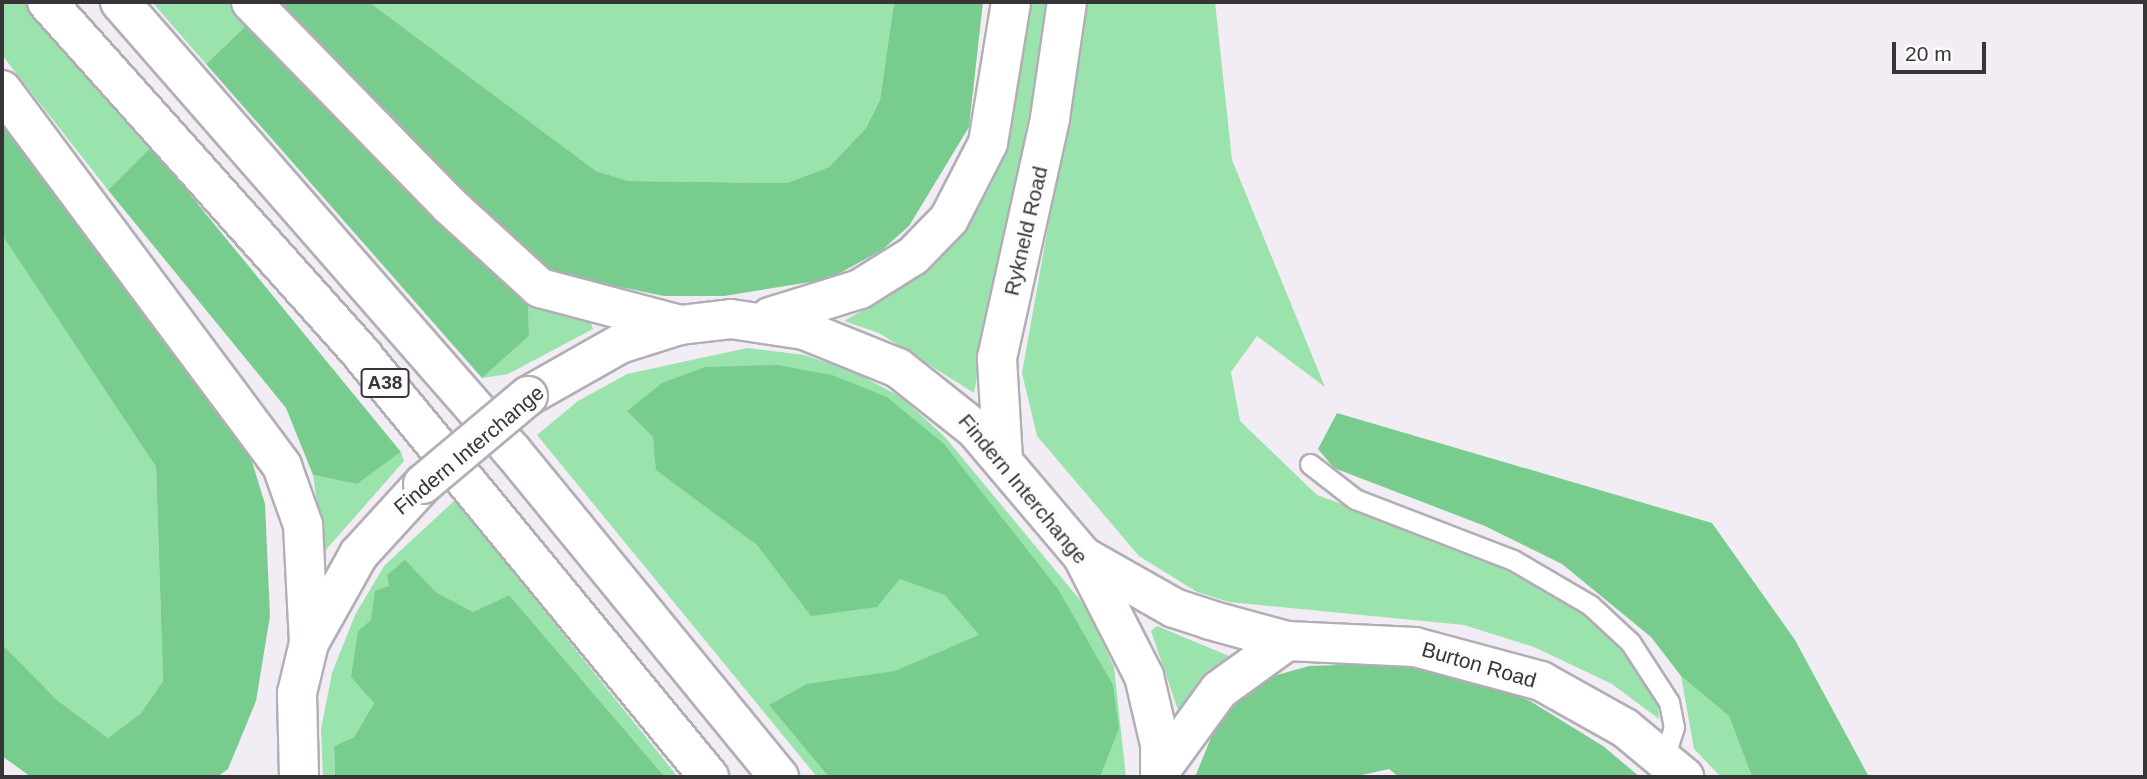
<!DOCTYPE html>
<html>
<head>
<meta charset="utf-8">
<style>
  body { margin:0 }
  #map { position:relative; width:2147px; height:779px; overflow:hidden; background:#f2ecf5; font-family:Helvetica,sans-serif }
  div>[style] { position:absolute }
  .green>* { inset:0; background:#9be3ac }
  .forest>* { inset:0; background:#78cd8e }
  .roads { filter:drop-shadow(2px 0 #b3aeb6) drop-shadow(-2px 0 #b3aeb6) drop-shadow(0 2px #b3aeb6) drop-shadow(0 -2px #b3aeb6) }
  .service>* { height:19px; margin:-9.5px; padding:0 9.5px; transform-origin:9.5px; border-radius:9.5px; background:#fff }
  .tertiary>* { height:38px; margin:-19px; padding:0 19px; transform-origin:19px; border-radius:19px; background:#fff }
  .trunk>* { height:38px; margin:-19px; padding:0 19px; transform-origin:19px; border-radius:19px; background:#fff }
  .bridges { filter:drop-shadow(2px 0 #b3aeb6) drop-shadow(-2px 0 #b3aeb6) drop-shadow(0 2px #b3aeb6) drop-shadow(0 -2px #b3aeb6) }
  .tertiary-bridge>* { height:38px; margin:-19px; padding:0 19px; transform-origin:19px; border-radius:19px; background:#fff }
  span { translate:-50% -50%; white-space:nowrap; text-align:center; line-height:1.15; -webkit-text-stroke:7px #fdfbfe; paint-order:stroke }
  .shield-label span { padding:2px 5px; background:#fdfbfe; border:2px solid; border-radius:5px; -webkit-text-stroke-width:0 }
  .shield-label { font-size:19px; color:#373538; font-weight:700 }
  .street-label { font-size:21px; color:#373538 }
  .frame { position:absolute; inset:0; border:4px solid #373538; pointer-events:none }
  .scale { position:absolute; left:1892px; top:42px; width:94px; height:32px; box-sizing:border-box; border:4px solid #373538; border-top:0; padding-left:9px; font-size:21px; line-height:24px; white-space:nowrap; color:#373538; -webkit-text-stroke:5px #fdfbfe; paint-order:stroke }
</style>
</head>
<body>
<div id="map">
  <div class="green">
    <div style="clip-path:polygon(2px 2px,24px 2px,151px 147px,108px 190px,2px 55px)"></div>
    <div style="clip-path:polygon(152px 2px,227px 2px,249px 23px,206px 64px)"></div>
    <div style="clip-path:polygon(369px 2px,894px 2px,880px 100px,866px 128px,829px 167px,787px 183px,629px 181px,596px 171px)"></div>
    <div style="clip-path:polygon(1029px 2px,1048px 2px,1046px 28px,974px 393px,879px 333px,844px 321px,913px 281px,974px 214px,996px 173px,1010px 126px)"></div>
    <div style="clip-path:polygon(1088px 2px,1215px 2px,1232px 160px,1325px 387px,1257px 336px,1231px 372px,1240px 421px,1317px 495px,1492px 559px,1562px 597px,1628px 652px,1658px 701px,1659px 719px,1612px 684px,1534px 647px,1464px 625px,1229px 602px,1197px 592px,1139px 556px,1037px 436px,1022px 373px)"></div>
    <div style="clip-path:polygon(2px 235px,156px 467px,163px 681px,141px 713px,108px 738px,57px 700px,2px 644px)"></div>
    <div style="clip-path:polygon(528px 297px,590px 321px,593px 329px,508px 374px,482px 378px,529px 336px)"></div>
    <div style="clip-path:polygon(747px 348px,805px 355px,856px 373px,901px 397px,945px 437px,1085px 606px,1114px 667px,1126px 777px,817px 777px,537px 435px,578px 401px,627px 374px)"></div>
    <div style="clip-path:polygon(401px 452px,404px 461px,324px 552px,313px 475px,357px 484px)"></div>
    <div style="clip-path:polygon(455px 500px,678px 777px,665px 777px,509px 595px,473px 612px,436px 592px,405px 561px,390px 586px,375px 592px,374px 703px,354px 737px,334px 746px,335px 777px,323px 777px,321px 729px,332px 673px,355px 615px,384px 566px)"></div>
    <div style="clip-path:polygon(1157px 626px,1229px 656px,1179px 713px,1151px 631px)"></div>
    <div style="clip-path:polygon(1681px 676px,1729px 716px,1752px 777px,1721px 777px,1694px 749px)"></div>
  </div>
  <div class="forest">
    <div style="clip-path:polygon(269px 2px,369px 2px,596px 171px,629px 181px,787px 183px,829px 167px,866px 128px,880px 100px,894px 2px,983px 2px,969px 127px,909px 226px,882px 250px,829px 279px,724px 296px,664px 296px,557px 274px,511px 243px)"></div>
    <div style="clip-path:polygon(249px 23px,528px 297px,529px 336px,482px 378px,206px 64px)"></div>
    <div style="clip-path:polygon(2px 122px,246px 442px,265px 504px,270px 616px,256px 701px,228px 769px,217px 777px,31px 777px,2px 756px,2px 644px,57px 700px,108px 738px,141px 713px,163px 681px,156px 467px,2px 235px)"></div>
    <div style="clip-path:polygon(151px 147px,401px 452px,357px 484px,313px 475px,286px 408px,108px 190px)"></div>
    <div style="clip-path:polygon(777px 365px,832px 375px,887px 397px,944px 444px,1058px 589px,1113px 685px,1119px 728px,1100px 777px,829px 777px,769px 705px,807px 684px,895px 671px,979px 635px,945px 595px,900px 579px,877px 607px,811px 616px,757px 545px,656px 470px,653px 437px,627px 411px,662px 383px,705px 367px)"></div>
    <div style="clip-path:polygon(1337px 413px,1712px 523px,1795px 640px,1869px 777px,1752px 777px,1729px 716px,1681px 676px,1651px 637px,1562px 564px,1485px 526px,1334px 468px,1318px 449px)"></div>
    <div style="clip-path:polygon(405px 560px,436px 592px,473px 612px,509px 595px,665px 777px,335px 777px,334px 746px,354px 737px,374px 703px,351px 677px,358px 631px,371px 620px,375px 591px,389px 586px,387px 575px)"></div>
    <div style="clip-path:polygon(1367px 664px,1448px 669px,1530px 701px,1603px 746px,1640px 777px,1399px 777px,1389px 769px,1353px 777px,1195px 777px,1226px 701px,1256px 681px,1309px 666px)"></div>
  </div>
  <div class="roads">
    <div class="service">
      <div style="left:1310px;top:464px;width:57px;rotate:37.9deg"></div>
      <div style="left:1355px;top:499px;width:169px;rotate:21.1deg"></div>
      <div style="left:1513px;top:560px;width:89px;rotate:30.3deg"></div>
      <div style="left:1590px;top:605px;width:54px;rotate:42.8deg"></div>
      <div style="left:1630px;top:642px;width:72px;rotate:57deg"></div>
      <div style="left:1669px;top:702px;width:25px;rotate:79deg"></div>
      <div style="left:1674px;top:727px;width:32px;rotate:108deg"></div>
    </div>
    <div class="tertiary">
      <div style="left:770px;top:317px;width:94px;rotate:-17.3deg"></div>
      <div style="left:860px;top:289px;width:62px;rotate:-31.9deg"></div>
      <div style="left:913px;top:256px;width:52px;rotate:-45.8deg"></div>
      <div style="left:949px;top:219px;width:85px;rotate:-62.8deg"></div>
      <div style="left:988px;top:143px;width:143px;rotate:-80.7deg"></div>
      <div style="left:528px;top:396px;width:106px;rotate:-29.5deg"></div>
      <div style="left:620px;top:344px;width:63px;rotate:-17.6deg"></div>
      <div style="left:680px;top:325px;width:51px;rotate:-6.7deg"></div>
      <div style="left:731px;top:319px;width:74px;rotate:8.6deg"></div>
      <div style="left:804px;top:330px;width:101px;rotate:22deg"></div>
      <div style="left:898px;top:368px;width:98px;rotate:38.4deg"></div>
      <div style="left:975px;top:429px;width:165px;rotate:49.7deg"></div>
      <div style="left:1082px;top:555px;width:136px;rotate:62.9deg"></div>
      <div style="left:1144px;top:676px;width:70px;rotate:76.8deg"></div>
      <div style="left:1160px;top:744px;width:33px;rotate:90deg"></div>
      <div style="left:1003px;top:460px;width:102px;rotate:-93.4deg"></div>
      <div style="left:997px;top:358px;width:246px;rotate:-77.5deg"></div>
      <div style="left:1050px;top:118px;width:117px;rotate:-81.7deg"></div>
      <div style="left:1086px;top:558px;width:101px;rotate:29.6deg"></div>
      <div style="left:1174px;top:608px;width:38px;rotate:18deg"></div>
      <div style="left:1210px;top:620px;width:80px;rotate:15.3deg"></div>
      <div style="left:1287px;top:641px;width:128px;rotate:2.7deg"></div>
      <div style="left:1415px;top:647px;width:131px;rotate:15.1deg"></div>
      <div style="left:1541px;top:681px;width:96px;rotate:29.2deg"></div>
      <div style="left:1625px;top:728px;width:77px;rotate:39.7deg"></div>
      <div style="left:1160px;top:771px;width:100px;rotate:-53.9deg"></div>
      <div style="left:1219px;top:690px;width:84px;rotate:-35.8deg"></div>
      <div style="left:299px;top:777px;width:84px;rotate:-91.4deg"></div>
      <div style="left:297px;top:693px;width:51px;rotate:-76.5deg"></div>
      <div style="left:309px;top:643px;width:102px;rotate:-60.7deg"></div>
      <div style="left:359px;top:554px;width:95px;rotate:-47.6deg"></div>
    </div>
    <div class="trunk">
      <div style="left:47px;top:2px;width:475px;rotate:48.2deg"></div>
      <div style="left:363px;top:356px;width:545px;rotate:50.58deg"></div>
      <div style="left:120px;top:2px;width:597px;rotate:48.87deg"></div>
      <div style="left:513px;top:452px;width:420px;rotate:50.7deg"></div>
      <div style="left:251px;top:2px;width:284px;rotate:45.7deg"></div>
      <div style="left:449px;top:205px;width:123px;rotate:42.4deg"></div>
      <div style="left:540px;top:288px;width:145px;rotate:14.8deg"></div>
      <div style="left:2px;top:90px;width:469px;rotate:53.3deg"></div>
      <div style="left:282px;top:466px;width:63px;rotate:70.4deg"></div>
      <div style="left:303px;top:525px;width:118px;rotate:87.1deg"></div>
    </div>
  </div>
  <div class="bridges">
    <div class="tertiary-bridge">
      <div style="left:423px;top:484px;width:137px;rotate:-40deg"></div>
    </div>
  </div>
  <div class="shield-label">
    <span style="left:385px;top:383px">A38</span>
  </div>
  <div class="street-label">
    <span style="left:1026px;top:231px;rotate:-77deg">Rykneld Road</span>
    <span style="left:469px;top:450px;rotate:-40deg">Findern Interchange</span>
    <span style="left:1023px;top:489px;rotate:50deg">Findern Interchange</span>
    <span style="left:1479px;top:665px;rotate:16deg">Burton Road</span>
  </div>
  <div class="frame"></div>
  <div class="scale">20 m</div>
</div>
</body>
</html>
